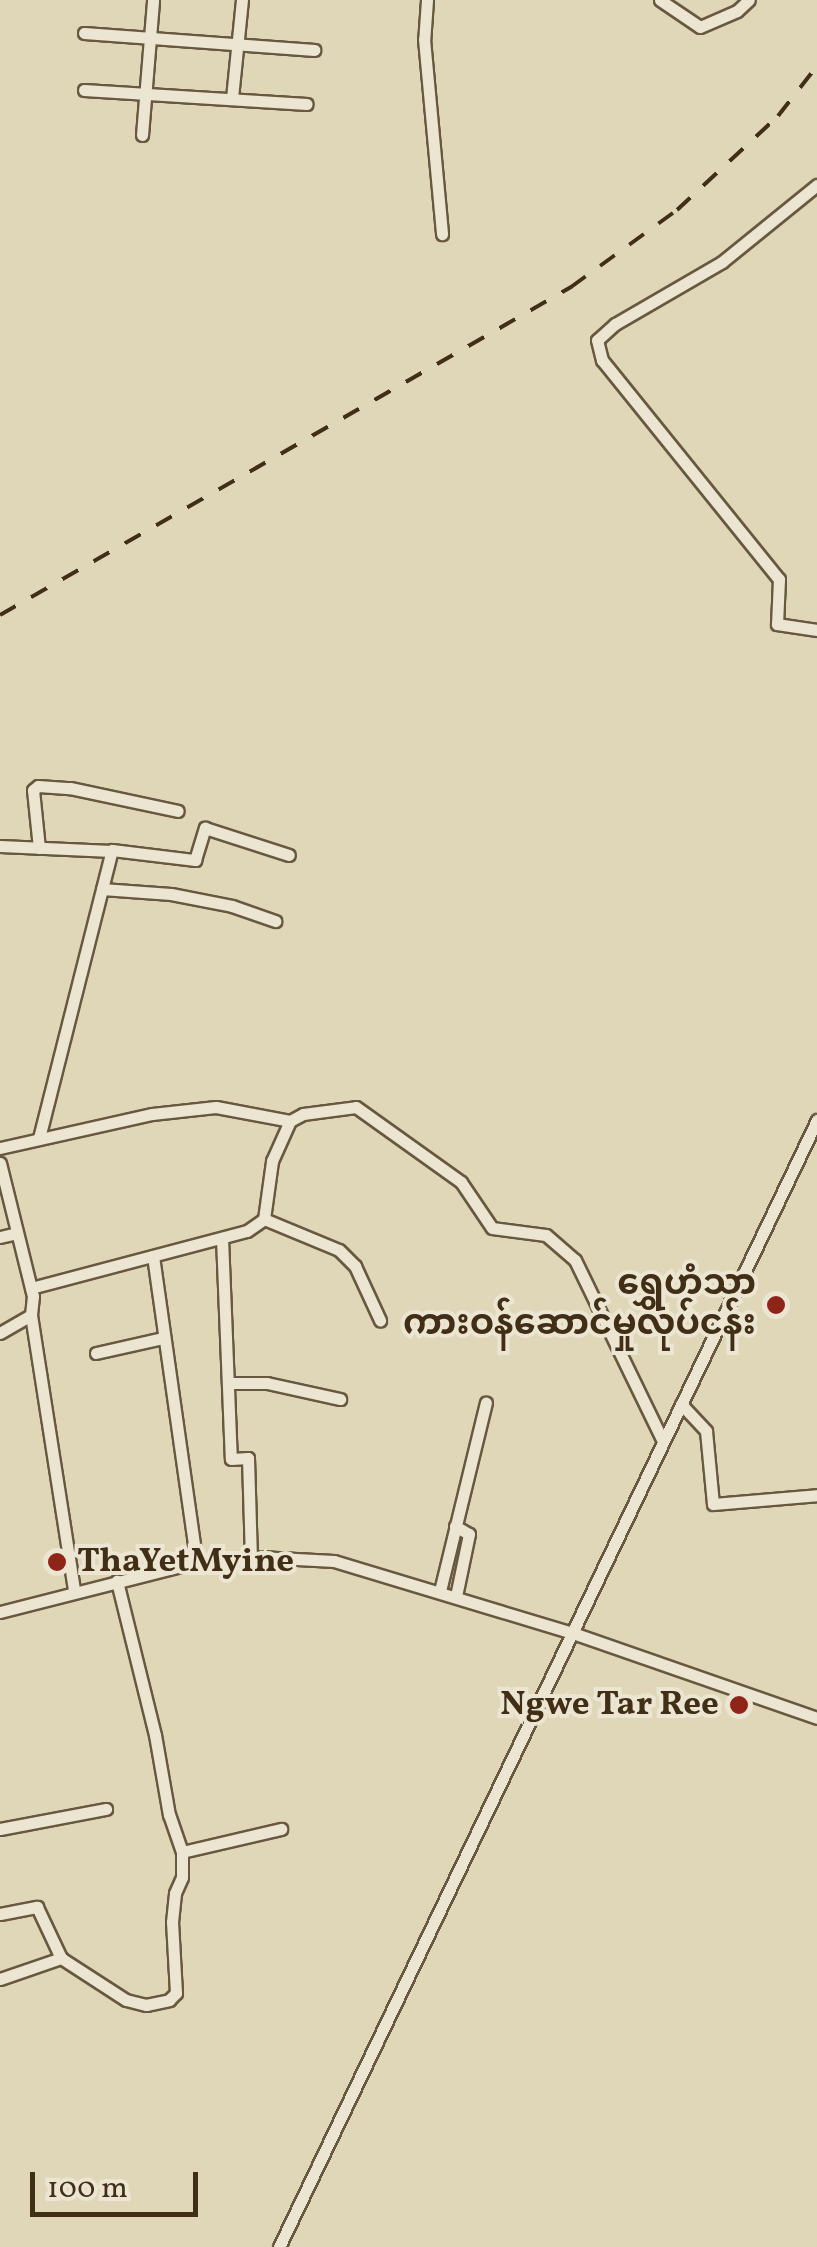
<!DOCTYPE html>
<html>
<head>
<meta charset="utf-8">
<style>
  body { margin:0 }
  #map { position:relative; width:817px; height:2247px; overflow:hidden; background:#e0d7b9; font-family:Vollkorn,"Noto Sans Myanmar",serif }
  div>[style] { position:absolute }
  .roads { filter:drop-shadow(2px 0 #68583f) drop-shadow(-2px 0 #68583f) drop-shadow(0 2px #68583f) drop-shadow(0 -2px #68583f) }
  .minor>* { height:11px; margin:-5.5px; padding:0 5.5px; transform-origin:5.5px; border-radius:5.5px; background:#ebe5d2 }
  .rail>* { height:4px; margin-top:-2px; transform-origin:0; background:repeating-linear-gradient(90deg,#402e16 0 18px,transparent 0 36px) }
  .dots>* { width:28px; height:28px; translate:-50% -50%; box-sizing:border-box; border:5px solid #ebe5d2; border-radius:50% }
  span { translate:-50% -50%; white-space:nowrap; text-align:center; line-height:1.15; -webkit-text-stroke:8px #ebe5d2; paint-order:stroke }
  .poi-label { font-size:35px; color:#402e16; font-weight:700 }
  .right { translate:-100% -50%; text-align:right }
  .left { translate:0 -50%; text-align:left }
  .scale { position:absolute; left:30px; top:2172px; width:168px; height:45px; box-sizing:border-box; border:5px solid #402e16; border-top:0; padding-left:12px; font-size:30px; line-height:35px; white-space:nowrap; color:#402e16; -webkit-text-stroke:8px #ebe5d2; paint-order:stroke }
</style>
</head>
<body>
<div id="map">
  <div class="roads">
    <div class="minor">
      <div style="left:427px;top:0;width:39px;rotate:94deg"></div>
      <div style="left:424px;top:39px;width:196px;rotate:84.7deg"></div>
      <div style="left:660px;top:0;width:48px;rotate:34deg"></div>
      <div style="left:700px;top:27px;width:40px;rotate:-23.4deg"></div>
      <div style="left:737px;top:11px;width:16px;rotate:-43deg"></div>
      <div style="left:84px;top:33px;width:231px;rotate:4.2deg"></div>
      <div style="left:84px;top:90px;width:223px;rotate:3.6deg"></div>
      <div style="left:232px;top:98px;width:99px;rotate:-84.2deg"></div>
      <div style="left:142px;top:135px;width:135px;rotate:-85.3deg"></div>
      <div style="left:817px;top:185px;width:122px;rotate:141deg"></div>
      <div style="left:722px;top:262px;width:124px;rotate:149.9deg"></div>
      <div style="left:615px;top:324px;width:24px;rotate:138deg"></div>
      <div style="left:597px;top:340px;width:21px;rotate:76deg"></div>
      <div style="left:602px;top:360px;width:282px;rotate:51.1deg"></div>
      <div style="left:779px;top:579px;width:45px;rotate:92.5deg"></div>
      <div style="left:777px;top:624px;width:40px;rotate:8.5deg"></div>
      <div style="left:0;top:846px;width:112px;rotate:2.6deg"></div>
      <div style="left:39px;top:848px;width:58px;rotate:-95.9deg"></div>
      <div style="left:33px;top:790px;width:6px;rotate:-39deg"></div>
      <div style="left:38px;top:786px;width:32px;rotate:4deg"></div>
      <div style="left:70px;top:788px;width:110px;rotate:12deg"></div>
      <div style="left:102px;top:889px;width:69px;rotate:4.1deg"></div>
      <div style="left:171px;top:894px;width:62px;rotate:11.1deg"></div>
      <div style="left:232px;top:906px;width:46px;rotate:19.2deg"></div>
      <div style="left:39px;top:1138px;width:297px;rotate:-75.8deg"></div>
      <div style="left:112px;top:850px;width:84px;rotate:6.9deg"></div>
      <div style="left:195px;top:860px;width:34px;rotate:-73deg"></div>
      <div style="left:205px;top:828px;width:88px;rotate:17.8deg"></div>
      <div style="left:0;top:1148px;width:156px;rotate:-12.6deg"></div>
      <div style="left:152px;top:1114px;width:64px;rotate:-6.2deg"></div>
      <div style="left:216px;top:1107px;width:75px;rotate:10.7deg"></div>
      <div style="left:290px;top:1121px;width:15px;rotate:-28deg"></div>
      <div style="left:303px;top:1114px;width:53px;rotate:-7.5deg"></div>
      <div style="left:356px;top:1107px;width:129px;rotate:35.5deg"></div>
      <div style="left:461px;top:1182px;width:55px;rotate:56deg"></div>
      <div style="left:492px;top:1228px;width:54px;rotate:7.4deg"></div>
      <div style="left:546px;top:1235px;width:38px;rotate:41deg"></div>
      <div style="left:575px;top:1260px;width:201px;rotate:64.1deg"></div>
      <div style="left:0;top:1163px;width:137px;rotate:76.1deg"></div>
      <div style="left:33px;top:1296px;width:19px;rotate:96deg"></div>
      <div style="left:31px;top:1315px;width:36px;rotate:150deg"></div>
      <div style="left:264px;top:1219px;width:81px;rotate:22.5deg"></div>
      <div style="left:339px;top:1250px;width:23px;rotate:45deg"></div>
      <div style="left:355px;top:1266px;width:60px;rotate:65.2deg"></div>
      <div style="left:0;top:1237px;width:17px;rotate:-13deg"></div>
      <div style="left:222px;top:1238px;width:221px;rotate:87.7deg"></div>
      <div style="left:231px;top:1459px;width:17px;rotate:-3deg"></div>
      <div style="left:248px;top:1458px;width:100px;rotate:88.3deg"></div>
      <div style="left:153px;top:1256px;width:311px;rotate:81.9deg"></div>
      <div style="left:31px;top:1288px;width:223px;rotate:-14.8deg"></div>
      <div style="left:247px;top:1231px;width:21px;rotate:-35deg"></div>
      <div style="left:264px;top:1219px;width:59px;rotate:-82.1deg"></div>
      <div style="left:272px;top:1161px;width:44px;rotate:-65.8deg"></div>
      <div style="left:31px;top:1315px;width:278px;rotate:81.1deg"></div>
      <div style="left:96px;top:1353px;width:69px;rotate:-12.6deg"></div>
      <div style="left:229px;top:1383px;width:38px"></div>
      <div style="left:267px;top:1383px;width:75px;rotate:12.4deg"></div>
      <div style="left:681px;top:1404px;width:37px;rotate:47deg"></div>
      <div style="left:706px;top:1431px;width:73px;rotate:84.5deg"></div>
      <div style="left:713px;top:1504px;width:104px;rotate:-4.9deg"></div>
      <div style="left:455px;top:1526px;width:16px;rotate:30deg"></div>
      <div style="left:469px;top:1534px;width:63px;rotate:101.8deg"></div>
      <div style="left:440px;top:1591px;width:194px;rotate:-76.3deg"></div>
      <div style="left:0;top:1612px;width:183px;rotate:-14.3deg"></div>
      <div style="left:177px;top:1567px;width:83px;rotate:-7deg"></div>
      <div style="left:259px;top:1557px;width:75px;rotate:3.1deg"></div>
      <div style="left:334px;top:1561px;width:250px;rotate:16.8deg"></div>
      <div style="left:573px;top:1633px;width:258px;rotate:19.2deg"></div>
      <div style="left:0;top:1829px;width:108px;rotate:-10.7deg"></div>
      <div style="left:182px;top:1852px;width:102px;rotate:-13.1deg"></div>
      <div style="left:0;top:1914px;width:38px;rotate:-11deg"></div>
      <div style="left:37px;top:1907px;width:56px;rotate:64.8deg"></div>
      <div style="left:61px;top:1958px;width:77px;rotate:32.9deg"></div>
      <div style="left:126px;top:2000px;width:21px;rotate:14deg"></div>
      <div style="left:146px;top:2005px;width:24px;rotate:-12deg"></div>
      <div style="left:169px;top:2000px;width:10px;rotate:-45deg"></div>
      <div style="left:176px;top:1993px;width:71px;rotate:-93.2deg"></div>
      <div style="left:172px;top:1922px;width:29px;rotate:-84deg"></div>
      <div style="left:175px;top:1893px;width:17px;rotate:-66deg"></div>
      <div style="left:182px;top:1877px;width:25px;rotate:-90deg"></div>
      <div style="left:182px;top:1852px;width:39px;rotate:-109deg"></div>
      <div style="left:169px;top:1815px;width:81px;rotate:-99.9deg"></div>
      <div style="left:155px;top:1735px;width:159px;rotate:-103.9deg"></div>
      <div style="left:0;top:1979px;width:65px;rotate:-19deg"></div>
      <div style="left:279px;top:2247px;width:1249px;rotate:-64.48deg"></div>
    </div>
  </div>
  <div class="rail">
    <div style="left:0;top:615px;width:659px;rotate:-29.87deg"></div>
    <div style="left:571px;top:287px;width:131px;rotate:-36deg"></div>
    <div style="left:677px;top:210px;width:138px;rotate:-42.9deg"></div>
    <div style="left:778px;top:116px;width:63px;rotate:-52deg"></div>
  </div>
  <div class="dots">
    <div style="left:776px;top:1305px;background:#8f2418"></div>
    <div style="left:57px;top:1562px;background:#8f2418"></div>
    <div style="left:739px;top:1705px;background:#8f2418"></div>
  </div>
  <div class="poi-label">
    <span class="right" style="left:756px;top:1305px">ရွှေဟံသာ<br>ကားဝန်ဆောင်မှုလုပ်ငန်း</span>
    <span class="left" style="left:77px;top:1562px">ThaYetMyine</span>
    <span class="right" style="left:719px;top:1705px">Ngwe Tar Ree</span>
  </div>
  <div class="scale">100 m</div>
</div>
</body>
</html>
